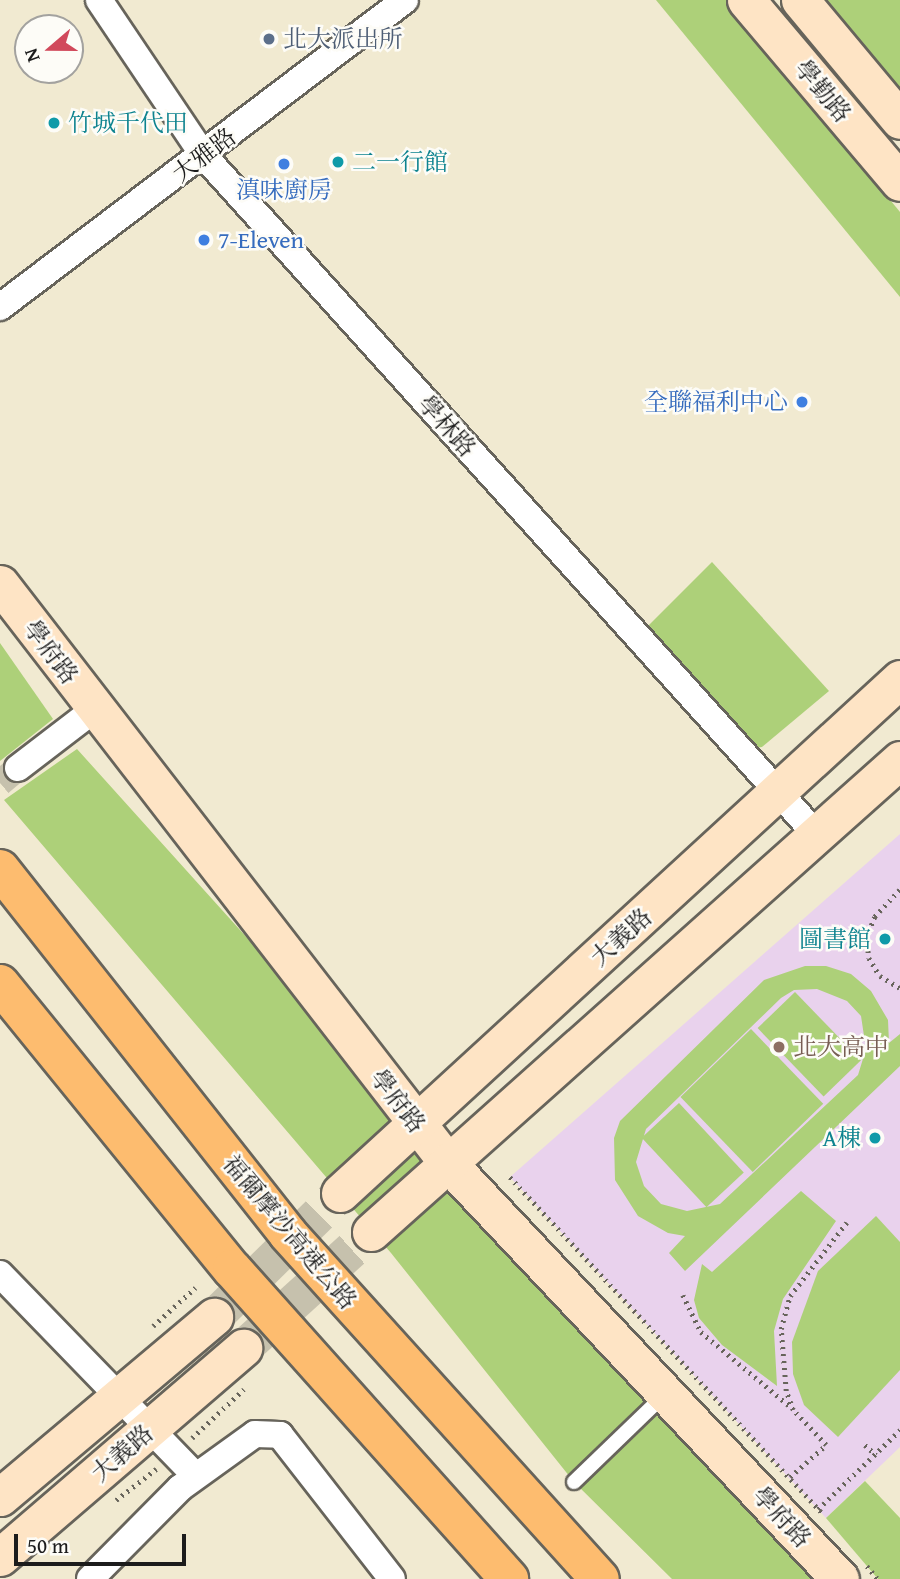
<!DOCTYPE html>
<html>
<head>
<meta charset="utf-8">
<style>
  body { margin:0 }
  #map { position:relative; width:900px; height:1579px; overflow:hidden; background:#f1ead1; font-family:"Gentium Book Plus","Noto Serif TC",serif }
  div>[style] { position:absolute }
  .built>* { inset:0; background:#e9d2ed }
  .green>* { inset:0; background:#add079; transform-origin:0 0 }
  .street-tunnel>* { height:26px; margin-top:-13px; transform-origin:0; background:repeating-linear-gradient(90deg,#c6c1ad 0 26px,transparent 0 39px) }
  .secondary-tunnel>* { height:37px; margin-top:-18.5px; transform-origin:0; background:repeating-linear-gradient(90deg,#c6c1ad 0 37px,transparent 0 55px) }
  .path>* { height:4.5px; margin-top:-2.25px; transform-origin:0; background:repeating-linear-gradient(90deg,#67645b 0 2px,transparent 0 7px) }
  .roads { filter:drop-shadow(2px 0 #67645b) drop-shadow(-2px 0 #67645b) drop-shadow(0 2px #67645b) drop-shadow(0 -2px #67645b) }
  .lane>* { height:14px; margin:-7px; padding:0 7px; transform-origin:7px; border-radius:7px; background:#fff }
  .street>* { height:26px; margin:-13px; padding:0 13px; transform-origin:13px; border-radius:13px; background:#fff }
  .secondary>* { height:37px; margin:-18.5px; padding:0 18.5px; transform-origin:18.5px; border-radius:18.5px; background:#fee4c5 }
  .highway>* { height:38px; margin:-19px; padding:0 19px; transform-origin:19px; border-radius:19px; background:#fdbc6f }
  .dots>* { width:19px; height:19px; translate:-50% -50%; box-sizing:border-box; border:4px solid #fdfcf7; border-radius:50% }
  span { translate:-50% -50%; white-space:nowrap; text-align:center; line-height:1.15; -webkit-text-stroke:5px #fdfcf7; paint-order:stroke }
  .service-label { font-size:24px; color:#4e5e75 }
  .left { translate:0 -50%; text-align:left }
  .street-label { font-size:24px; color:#1c1c1c }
  .culture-label { font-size:24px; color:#0d838f }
  .right { translate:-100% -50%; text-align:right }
  .shop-label { font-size:24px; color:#366cbe }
  .education-label { font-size:24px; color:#785e54 }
  .north { position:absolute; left:14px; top:14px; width:70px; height:70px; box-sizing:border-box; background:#fdfcf7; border:2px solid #a3a29f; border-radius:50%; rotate:250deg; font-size:19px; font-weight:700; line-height:28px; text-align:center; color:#1c1c1c }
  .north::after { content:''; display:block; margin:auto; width:24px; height:32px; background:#d1495b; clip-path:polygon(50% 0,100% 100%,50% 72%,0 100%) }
  .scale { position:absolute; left:14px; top:1534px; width:172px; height:32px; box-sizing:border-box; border:4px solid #1c1c1c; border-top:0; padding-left:9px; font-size:21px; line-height:24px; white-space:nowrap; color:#1c1c1c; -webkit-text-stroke:5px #fdfcf7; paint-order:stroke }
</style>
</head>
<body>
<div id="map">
  <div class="built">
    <div style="clip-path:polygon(900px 834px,900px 1447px,826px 1518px,510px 1177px)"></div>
  </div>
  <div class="green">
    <div style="clip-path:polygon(656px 0,726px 0,900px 212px,900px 297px)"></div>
    <div style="clip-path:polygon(814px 0,900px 0,900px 101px)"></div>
    <div style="clip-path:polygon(712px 562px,829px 691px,762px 747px,755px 748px,641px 633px)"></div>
    <div style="clip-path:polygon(0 643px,53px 719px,0 761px)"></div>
    <div style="clip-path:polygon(77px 749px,431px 1142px,840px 1579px,672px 1579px,574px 1482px,391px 1253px,4px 800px)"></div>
    <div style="clip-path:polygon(evenodd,805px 966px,826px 966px,851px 974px,871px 991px,888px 1020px,889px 1043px,900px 1034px,900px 1066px,685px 1271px,669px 1253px,685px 1236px,668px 1233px,638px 1216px,615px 1180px,614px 1138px,620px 1121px,764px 980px,805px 966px,817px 989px,847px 1001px,861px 1016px,866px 1049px,858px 1075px,720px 1204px,687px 1211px,661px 1204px,644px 1186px,636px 1162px,646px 1129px,781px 998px,794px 990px,817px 989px)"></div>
    <div style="left:795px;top:992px;width:95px;height:52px;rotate:46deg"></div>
    <div style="left:751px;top:1029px;width:104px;height:98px;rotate:46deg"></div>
    <div style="left:679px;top:1103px;width:95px;height:51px;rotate:47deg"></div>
    <div style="clip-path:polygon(801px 1191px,836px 1221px,783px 1299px,774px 1331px,777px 1386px,722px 1345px,699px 1318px,694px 1300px,702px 1264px,712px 1272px)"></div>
    <div style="clip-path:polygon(876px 1216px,900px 1242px,900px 1370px,838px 1437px,804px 1405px,793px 1374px,792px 1342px,818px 1271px)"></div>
    <div style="clip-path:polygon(865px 1481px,900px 1518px,900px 1579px,878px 1579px,826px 1518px)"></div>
  </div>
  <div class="street-tunnel">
    <div style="left:0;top:783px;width:23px;rotate:-40deg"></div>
  </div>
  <div class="secondary-tunnel">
    <div style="left:214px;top:1317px;width:177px;rotate:-44.5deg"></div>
    <div style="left:243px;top:1348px;width:173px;rotate:-42.2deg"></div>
  </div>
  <div class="path">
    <div style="left:900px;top:890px;width:37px;rotate:133deg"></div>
    <div style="left:875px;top:917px;width:22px;rotate:112deg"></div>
    <div style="left:867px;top:937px;width:21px;rotate:85deg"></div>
    <div style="left:869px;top:958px;width:21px;rotate:59deg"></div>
    <div style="left:880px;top:976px;width:23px;rotate:31deg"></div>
    <div style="left:510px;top:1177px;width:460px;rotate:47.1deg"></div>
    <div style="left:683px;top:1295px;width:41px;rotate:64.1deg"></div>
    <div style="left:701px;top:1332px;width:120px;rotate:39.9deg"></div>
    <div style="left:153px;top:1326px;width:57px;rotate:-42.1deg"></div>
    <div style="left:192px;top:1438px;width:71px;rotate:-43.3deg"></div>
    <div style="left:865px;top:1445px;width:15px;rotate:42deg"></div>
    <div style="left:790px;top:1477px;width:48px;rotate:-41.6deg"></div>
    <div style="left:826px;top:1445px;width:48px;rotate:-133.3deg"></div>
    <div style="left:793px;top:1410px;width:20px;rotate:-110deg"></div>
    <div style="left:786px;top:1391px;width:62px;rotate:-94.6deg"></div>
    <div style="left:781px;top:1329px;width:34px;rotate:-75deg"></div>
    <div style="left:790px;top:1296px;width:93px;rotate:-52.4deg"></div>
    <div style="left:116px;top:1500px;width:51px;rotate:-37.8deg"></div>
    <div style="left:818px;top:1509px;width:114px;rotate:-43.9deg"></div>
    <div style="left:867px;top:1566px;width:17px;rotate:50deg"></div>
  </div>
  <div class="roads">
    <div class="lane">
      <div style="left:574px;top:1482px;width:127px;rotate:-44deg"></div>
    </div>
    <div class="street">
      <div style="left:99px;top:0;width:188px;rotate:56.1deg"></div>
      <div style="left:204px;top:156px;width:913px;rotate:47.93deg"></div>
      <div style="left:0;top:307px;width:508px;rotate:-37.16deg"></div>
      <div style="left:18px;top:768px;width:97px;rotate:-37.5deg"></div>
      <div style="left:0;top:1274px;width:281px;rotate:45.9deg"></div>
      <div style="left:90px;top:1579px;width:128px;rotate:-45.3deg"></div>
      <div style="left:180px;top:1488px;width:92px;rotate:-35.8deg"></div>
      <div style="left:255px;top:1434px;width:25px;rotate:2deg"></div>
      <div style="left:280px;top:1435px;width:182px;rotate:52.1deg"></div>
    </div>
    <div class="secondary">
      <div style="left:746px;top:0;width:238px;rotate:49.8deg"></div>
      <div style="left:800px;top:0;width:156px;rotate:50.2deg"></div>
      <div style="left:0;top:584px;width:731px;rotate:52.28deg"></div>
      <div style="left:447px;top:1162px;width:573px;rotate:46.7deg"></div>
      <div style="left:340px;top:1193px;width:760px;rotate:-42.55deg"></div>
      <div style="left:371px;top:1232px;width:709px;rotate:-41.74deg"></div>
      <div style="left:0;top:1497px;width:280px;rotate:-40.1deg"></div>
      <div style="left:0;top:1557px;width:321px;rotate:-40.7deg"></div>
    </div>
    <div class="highway">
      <div style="left:0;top:869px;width:465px;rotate:51.7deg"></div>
      <div style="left:288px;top:1234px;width:465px;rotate:47.9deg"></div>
      <div style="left:0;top:984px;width:367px;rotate:50.9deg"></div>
      <div style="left:232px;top:1269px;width:416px;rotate:48.2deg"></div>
    </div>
  </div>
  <div class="dots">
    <div style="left:269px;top:39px;background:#5c6f8a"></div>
    <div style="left:54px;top:123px;background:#0f9aa8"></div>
    <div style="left:338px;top:162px;background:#0f9aa8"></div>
    <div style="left:284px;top:164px;background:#3f7fe0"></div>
    <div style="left:204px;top:240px;background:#3f7fe0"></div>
    <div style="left:802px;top:402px;background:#3f7fe0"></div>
    <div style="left:885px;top:939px;background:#0f9aa8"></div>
    <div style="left:779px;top:1047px;background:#8d6e63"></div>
    <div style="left:875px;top:1138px;background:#0f9aa8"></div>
  </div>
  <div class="service-label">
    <span class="left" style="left:283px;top:39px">北大派出所</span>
  </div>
  <div class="street-label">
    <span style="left:823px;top:91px;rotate:50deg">學勤路</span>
    <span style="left:204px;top:155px;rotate:-37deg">大雅路</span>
    <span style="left:447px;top:426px;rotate:48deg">學林路</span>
    <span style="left:51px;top:652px;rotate:53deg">學府路</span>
    <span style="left:621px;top:937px;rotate:-42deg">大義路</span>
    <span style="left:398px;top:1101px;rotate:52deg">學府路</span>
    <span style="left:290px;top:1232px;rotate:50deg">福爾摩沙高速公路</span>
    <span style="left:122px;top:1453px;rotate:-41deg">大義路</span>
    <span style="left:782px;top:1517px;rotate:47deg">學府路</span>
  </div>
  <div class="culture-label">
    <span class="left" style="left:68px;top:123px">竹城千代田</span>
    <span class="left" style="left:352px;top:162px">二一行館</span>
    <span class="right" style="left:871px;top:939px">圖書館</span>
    <span class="right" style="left:861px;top:1138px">A棟</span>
  </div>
  <div class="shop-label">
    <span style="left:284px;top:190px">滇味廚房</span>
    <span class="left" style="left:218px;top:240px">7-Eleven</span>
    <span class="right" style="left:788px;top:402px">全聯福利中心</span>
  </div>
  <div class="education-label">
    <span class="left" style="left:793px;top:1047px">北大高中</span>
  </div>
  <div class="north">N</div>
  <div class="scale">50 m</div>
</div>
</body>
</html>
